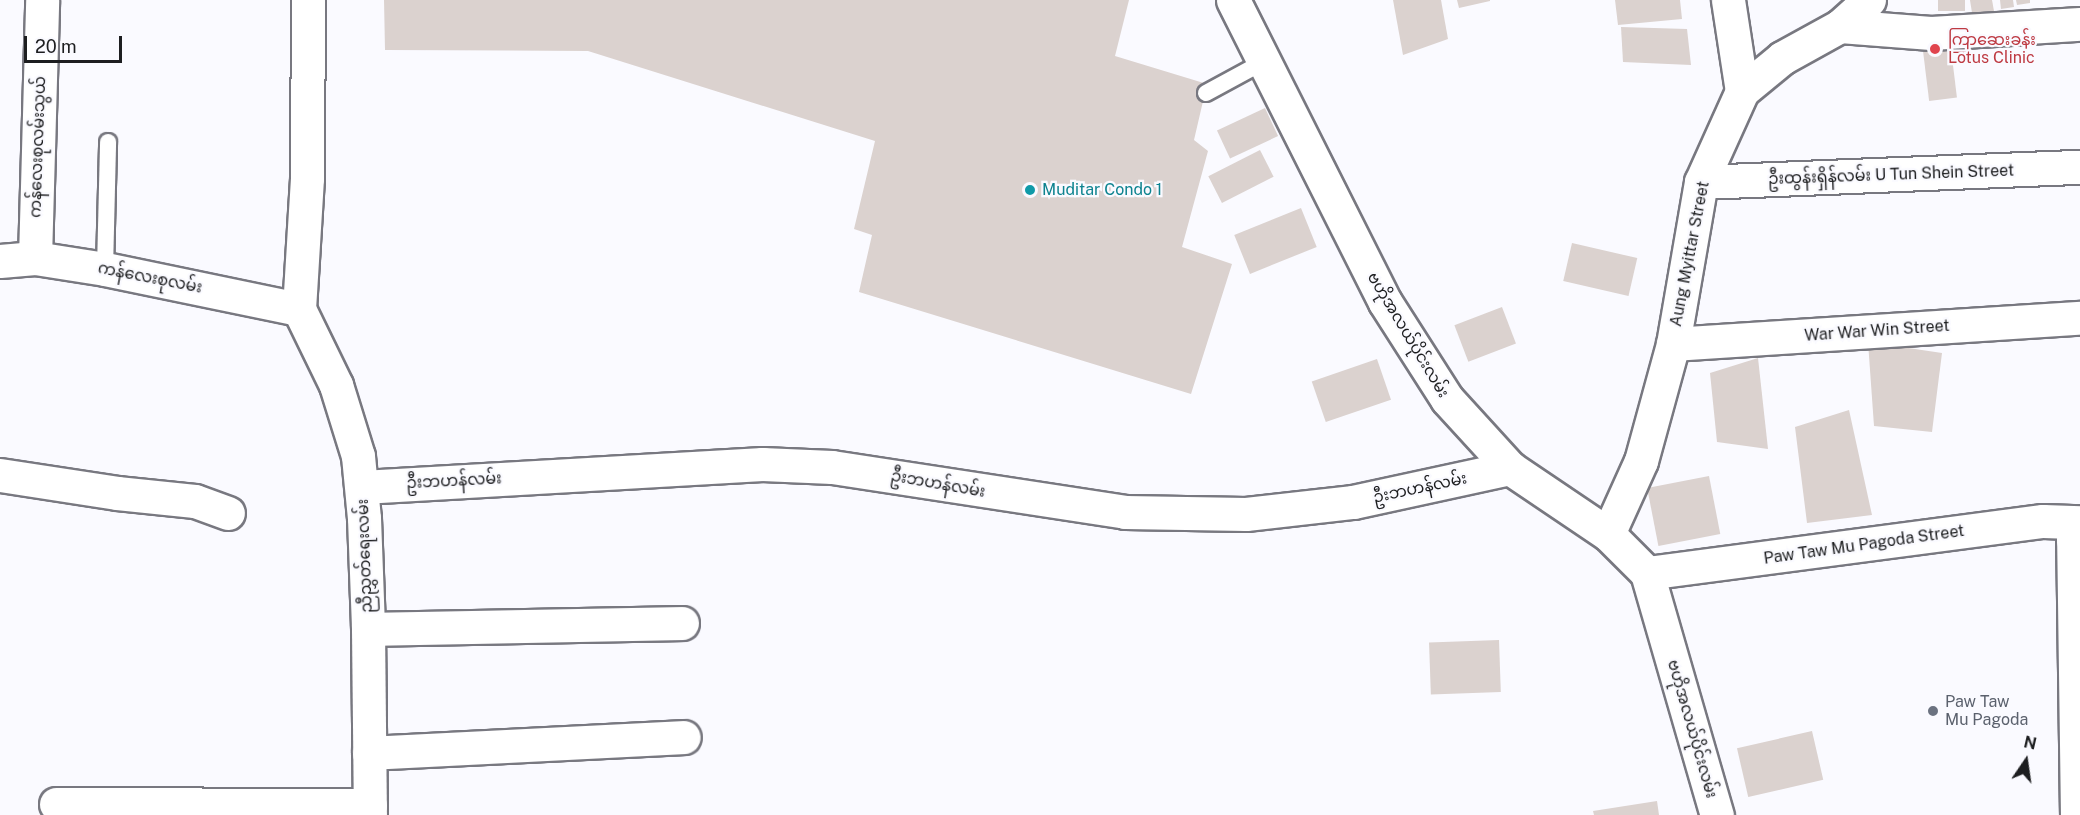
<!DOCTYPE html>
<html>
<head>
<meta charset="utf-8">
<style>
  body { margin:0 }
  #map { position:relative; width:2080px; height:815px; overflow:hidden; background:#fafaff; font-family:"Public Sans","Noto Sans Myanmar",sans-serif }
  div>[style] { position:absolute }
  .building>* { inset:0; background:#dbd2cf; transform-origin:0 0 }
  .roads { filter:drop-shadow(2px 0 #787880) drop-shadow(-2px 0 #787880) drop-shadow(0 2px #787880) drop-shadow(0 -2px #787880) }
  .lane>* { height:16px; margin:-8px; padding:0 8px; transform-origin:8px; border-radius:8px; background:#fff }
  .street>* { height:33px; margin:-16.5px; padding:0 16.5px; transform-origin:16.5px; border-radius:16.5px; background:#fff }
  .secondary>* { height:33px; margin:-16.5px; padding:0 16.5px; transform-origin:16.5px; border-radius:16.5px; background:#fff }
  .dots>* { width:16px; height:16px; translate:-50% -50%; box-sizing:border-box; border:3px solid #fafaff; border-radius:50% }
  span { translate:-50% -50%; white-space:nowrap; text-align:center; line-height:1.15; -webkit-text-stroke:4.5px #fafaff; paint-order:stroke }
  .health-label { font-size:16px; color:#be3a42 }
  .left { translate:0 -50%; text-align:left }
  .street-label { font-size:16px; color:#1d1e20 }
  .culture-label { font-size:16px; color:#0d838f }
  .worship-label { font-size:16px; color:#5b616d }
  .north { position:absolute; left:1996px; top:731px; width:60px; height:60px; -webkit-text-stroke:4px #fafaff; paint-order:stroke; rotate:13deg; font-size:16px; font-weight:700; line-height:24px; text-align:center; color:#1d1e20 }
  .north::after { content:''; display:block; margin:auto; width:21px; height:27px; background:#1d1e20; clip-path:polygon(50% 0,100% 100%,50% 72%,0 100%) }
  .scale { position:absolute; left:24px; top:36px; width:98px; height:27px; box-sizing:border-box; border:3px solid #1d1e20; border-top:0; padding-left:8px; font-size:18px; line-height:21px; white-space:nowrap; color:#1d1e20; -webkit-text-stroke:4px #fafaff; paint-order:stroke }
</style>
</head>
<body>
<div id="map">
  <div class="building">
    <div style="clip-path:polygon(384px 0,1129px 0,1115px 56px,1207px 84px,1194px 140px,1208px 151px,1182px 247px,1232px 264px,1191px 394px,859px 292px,872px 235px,854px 229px,875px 141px,588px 51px,385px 50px)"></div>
    <div style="clip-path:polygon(1393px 0,1441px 0,1448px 39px,1403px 55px)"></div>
    <div style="clip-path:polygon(1457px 0,1490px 0,1490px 1px,1459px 8px)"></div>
    <div style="clip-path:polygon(1615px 0,1680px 0,1682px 19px,1618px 25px)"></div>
    <div style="left:1938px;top:0;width:27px;height:11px"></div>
    <div style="clip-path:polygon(1970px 0,1992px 0,1994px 11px,1972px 13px)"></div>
    <div style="clip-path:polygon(2000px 0,2013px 0,2014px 7px,2001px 9px)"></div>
    <div style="clip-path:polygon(2016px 0,2030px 0,2030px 3px,2017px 5px)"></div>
    <div style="clip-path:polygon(1621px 27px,1687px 29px,1691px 65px,1623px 62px)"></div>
    <div style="left:1950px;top:41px;width:57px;height:28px;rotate:83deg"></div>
    <div style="left:1265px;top:108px;width:31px;height:53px;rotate:65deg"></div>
    <div style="left:1260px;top:150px;width:30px;height:58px;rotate:63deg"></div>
    <div style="left:1301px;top:208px;width:42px;height:72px;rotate:68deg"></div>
    <div style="left:1572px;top:243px;width:67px;height:39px;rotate:13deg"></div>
    <div style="left:1502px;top:307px;width:39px;height:51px;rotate:69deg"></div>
    <div style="clip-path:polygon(1868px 342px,1942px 353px,1932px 432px,1874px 426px)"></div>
    <div style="clip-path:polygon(1758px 358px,1768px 449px,1717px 442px,1710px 373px)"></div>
    <div style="left:1377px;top:359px;width:43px;height:69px;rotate:71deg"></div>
    <div style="clip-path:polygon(1849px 410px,1872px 515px,1807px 523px,1795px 427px)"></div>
    <div style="left:1709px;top:476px;width:59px;height:63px;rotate:79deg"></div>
    <div style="left:1499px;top:640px;width:52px;height:70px;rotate:88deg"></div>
    <div style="left:1812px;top:731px;width:50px;height:77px;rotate:77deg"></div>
    <div style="clip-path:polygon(1657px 801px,1659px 815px,1594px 815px,1593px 811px)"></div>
  </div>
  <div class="roads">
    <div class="lane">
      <div style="left:1206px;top:93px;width:65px;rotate:-28.5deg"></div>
      <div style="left:105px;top:269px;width:127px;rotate:-88.6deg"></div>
    </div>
    <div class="street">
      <div style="left:1728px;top:0;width:92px;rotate:81.3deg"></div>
      <div style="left:1840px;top:26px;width:91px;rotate:4.4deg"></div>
      <div style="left:1931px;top:33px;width:149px;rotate:-3.5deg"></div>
      <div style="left:1701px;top:182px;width:379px;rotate:-2.3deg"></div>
      <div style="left:35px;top:258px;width:258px;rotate:-88.4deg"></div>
      <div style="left:0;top:261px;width:35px;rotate:-5deg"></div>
      <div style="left:35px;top:258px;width:71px;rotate:8.9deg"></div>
      <div style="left:105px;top:269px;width:198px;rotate:11.7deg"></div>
      <div style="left:299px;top:309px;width:85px;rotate:64deg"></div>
      <div style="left:336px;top:385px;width:74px;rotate:72.8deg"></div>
      <div style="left:358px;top:456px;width:62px;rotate:84.5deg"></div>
      <div style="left:364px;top:518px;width:111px;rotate:87.9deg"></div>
      <div style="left:368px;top:629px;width:186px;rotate:89.4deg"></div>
      <div style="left:299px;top:309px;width:131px;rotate:-86.5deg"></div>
      <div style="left:307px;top:178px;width:178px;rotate:-89.7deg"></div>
      <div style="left:1673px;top:344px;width:408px;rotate:-3.7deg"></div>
      <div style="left:0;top:475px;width:118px;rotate:8.7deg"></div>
      <div style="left:117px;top:493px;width:78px;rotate:5.9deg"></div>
      <div style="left:195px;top:501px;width:35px;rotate:20deg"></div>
      <div style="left:362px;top:487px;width:401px;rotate:-3.3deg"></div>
      <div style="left:762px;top:464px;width:70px;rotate:2.5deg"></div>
      <div style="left:832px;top:467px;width:296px;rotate:8.7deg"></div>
      <div style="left:1125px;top:512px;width:121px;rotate:0.9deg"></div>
      <div style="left:1246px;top:514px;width:108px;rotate:-6.4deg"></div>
      <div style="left:1353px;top:502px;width:161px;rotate:-12.2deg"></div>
      <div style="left:1608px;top:534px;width:80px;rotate:-65.7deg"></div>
      <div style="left:1641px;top:461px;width:121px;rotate:-74.7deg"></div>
      <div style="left:1673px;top:344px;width:164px;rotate:-80.2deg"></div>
      <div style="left:1701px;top:182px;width:100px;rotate:-65.7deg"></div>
      <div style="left:1742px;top:91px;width:52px;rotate:-39.5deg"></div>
      <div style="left:1782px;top:58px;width:66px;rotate:-28.9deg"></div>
      <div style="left:1840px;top:26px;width:39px;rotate:-42deg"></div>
      <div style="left:1647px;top:573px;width:399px;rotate:-7.5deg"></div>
      <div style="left:2043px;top:521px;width:37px;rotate:2deg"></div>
      <div style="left:368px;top:629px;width:314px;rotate:-1.1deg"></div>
      <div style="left:369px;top:753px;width:315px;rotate:-2.9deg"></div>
      <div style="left:56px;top:804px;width:314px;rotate:0.2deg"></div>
      <div style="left:2077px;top:815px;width:275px;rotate:-90.8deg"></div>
      <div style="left:2073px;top:540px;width:11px;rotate:-52deg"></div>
    </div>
    <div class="secondary">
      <div style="left:1233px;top:0;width:338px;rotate:63.3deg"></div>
      <div style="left:1385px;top:302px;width:115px;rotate:57.4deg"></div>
      <div style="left:1447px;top:399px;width:93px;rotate:47.6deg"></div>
      <div style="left:1510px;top:468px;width:118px;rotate:34deg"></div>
      <div style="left:1608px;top:534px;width:55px;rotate:45deg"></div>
      <div style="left:1647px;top:573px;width:252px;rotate:73.9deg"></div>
    </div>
  </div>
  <div class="dots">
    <div style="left:1935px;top:49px;background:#e0444e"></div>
    <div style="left:1030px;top:190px;background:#0f9aa8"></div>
    <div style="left:1933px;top:711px;background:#6b7280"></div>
  </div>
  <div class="health-label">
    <span class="left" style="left:1948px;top:49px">ကြာဆေးခန်း<br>Lotus Clinic</span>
  </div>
  <div class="street-label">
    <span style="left:38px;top:147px;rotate:-88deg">ကန်လေးစုလမ်းသွယ်</span>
    <span style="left:1891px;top:175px;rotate:-2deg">ဦးထွန်းရှိန်လမ်း U Tun Shein Street</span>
    <span style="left:1690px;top:254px;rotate:-79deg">Aung Myittar Street</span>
    <span style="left:150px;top:278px;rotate:11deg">ကန်လေးစုလမ်း</span>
    <span style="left:1877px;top:331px;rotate:-4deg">War War Win Street</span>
    <span style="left:1408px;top:335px;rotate:59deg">ဗဟိုအလယ်ပိုင်းလမ်း</span>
    <span style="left:454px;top:481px;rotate:-3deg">ဦးဘဟန်လမ်း</span>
    <span style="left:938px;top:484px;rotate:10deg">ဦးဘဟန်လမ်း</span>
    <span style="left:1420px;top:488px;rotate:-12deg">ဦးဘဟန်လမ်း</span>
    <span style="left:1864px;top:545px;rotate:-8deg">Paw Taw Mu Pagoda Street</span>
    <span style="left:365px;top:556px;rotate:-92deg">ညီညွှတ်ရေးလမ်း</span>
    <span style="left:1692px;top:729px;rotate:74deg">ဗဟိုအလယ်ပိုင်းလမ်း</span>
  </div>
  <div class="culture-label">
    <span class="left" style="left:1042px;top:190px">Muditar Condo 1</span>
  </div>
  <div class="worship-label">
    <span class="left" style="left:1945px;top:711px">Paw Taw<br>Mu Pagoda</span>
  </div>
  <div class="north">N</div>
  <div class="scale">20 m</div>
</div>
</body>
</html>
